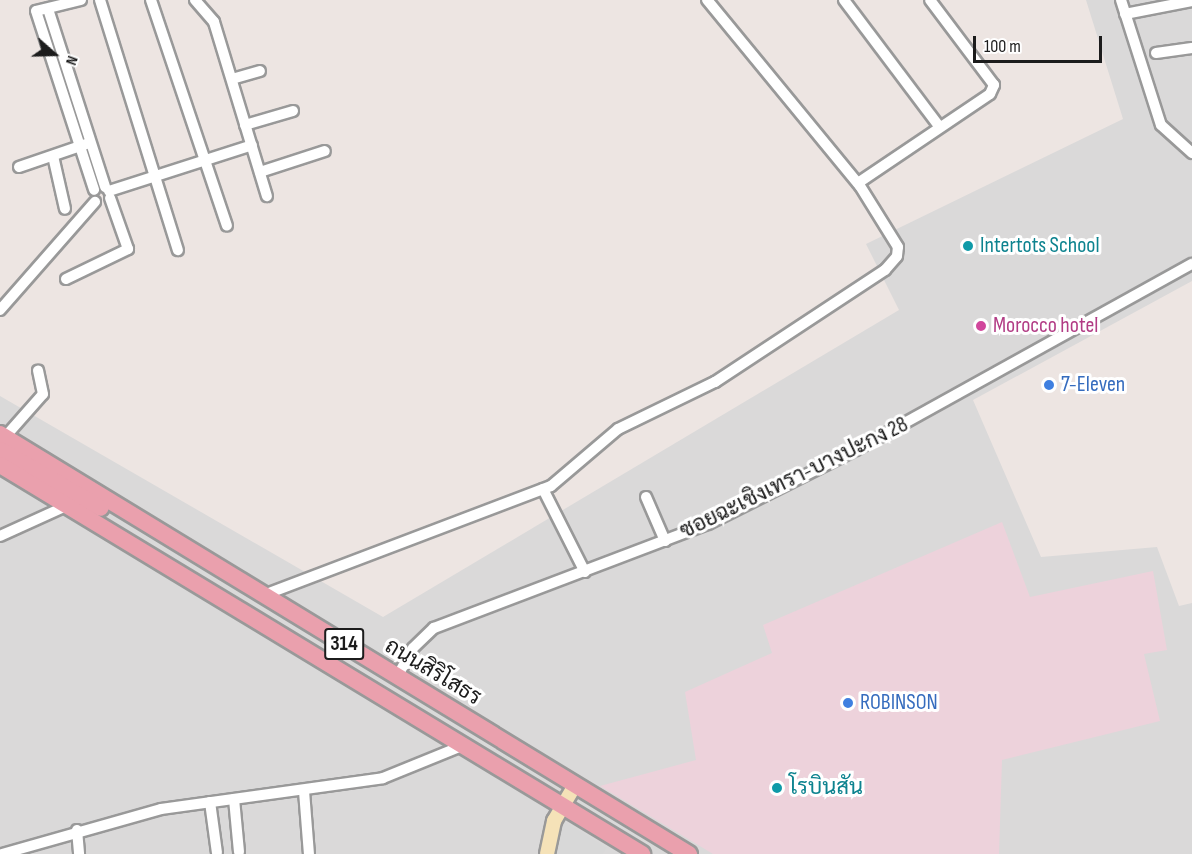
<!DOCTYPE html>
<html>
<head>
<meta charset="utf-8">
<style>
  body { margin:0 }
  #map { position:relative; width:1192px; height:854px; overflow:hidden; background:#ede5e2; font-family:"Sofia Sans Condensed",Sarabun,sans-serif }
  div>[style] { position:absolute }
  .residential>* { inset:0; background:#dad9d9 }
  .commercial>* { inset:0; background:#edd2db }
  .parking>* { inset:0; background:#d8d8d8 }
  .roads { filter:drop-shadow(2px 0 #999) drop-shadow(-2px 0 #999) drop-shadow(0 2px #999) drop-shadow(0 -2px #999) }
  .minor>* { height:10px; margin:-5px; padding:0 5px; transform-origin:5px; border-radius:5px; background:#fff }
  .secondary>* { height:14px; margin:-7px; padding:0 7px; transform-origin:7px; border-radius:7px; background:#f5e2b8 }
  .trunk>* { height:16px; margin:-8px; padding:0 8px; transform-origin:8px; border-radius:8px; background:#eaa0ad }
  .dots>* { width:16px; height:16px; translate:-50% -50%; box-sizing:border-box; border:3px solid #fff; border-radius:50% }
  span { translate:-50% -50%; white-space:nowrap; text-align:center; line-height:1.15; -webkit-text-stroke:6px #fff; paint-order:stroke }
  .shield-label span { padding:2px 4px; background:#fff; border:2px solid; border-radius:4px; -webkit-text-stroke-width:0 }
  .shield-label { font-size:21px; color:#1c1c1c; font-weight:700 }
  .culture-label { font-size:22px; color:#0d838f }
  .left { translate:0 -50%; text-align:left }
  .hotel-label { font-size:22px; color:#b23c85 }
  .shop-label { font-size:22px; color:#366cbe }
  .street-label { font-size:22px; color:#1c1c1c }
  .north { position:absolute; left:24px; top:24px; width:60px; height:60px; -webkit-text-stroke:4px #fff; paint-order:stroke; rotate:110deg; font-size:16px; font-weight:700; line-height:24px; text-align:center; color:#1c1c1c }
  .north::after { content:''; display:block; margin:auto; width:21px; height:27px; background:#1c1c1c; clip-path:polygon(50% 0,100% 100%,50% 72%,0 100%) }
  .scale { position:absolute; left:973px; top:36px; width:129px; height:27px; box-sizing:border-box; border:3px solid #1c1c1c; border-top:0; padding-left:8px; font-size:18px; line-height:21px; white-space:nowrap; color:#1c1c1c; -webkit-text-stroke:4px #fff; paint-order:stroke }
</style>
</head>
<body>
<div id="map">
  <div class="residential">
    <div style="clip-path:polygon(1086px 0,1192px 0,1192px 281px,973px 400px,1041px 557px,1157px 547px,1179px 606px,1192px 603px,1192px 854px,0 854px,0 396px,383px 617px,899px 310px,866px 244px,1123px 119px)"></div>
  </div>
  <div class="commercial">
    <div style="clip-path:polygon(1002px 522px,1030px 597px,1153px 571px,1167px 650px,1144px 654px,1160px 721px,1002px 760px,999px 854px,713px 854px,600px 786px,696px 760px,685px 692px,772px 653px,763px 625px)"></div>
  </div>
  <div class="parking">
    <div style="clip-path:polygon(563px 821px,607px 848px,602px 854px,556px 854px)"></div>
  </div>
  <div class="roads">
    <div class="minor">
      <div style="left:81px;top:0;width:46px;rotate:166.3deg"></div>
      <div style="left:36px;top:11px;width:188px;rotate:72deg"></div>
      <div style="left:100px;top:0;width:262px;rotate:72.7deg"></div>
      <div style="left:151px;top:0;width:238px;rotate:71.4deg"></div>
      <div style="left:195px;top:0;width:29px;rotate:49deg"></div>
      <div style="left:214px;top:22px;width:182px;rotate:73.1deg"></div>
      <div style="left:844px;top:0;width:158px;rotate:53deg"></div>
      <div style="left:1121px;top:0;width:131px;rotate:72.3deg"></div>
      <div style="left:1161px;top:125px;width:42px;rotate:42.1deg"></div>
      <div style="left:48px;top:9px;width:187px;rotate:72.2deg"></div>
      <div style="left:1125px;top:14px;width:68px;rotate:-11deg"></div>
      <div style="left:1156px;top:53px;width:36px;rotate:-8deg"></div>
      <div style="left:232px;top:79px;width:29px;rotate:-16deg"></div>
      <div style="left:245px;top:125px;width:50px;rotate:-16.3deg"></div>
      <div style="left:53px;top:156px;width:54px;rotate:77.2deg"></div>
      <div style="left:19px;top:167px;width:71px;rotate:-18.9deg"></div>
      <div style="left:260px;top:172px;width:68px;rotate:-17.9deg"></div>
      <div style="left:858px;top:183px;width:159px;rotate:-34deg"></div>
      <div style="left:990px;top:94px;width:10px;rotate:-66deg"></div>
      <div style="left:994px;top:85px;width:106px;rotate:-127deg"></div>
      <div style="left:109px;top:191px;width:150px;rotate:-17.8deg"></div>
      <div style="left:66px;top:279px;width:69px;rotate:-25.8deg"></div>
      <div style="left:128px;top:249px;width:54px;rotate:-109.4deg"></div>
      <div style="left:0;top:310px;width:144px;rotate:-48.7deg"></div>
      <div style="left:5px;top:437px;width:57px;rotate:-48.5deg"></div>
      <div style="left:43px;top:394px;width:24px;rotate:-102deg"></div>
      <div style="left:543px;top:489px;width:93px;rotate:63.2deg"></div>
      <div style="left:646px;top:497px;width:48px;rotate:66.6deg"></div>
      <div style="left:0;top:536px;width:72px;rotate:-24.4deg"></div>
      <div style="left:264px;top:595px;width:307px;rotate:-20.8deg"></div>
      <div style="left:551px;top:486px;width:88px;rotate:-40.4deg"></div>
      <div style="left:618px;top:429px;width:108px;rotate:-25.9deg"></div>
      <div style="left:715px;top:382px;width:204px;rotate:-33.4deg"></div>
      <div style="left:885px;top:270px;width:18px;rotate:-49deg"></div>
      <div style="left:897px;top:256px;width:9px;rotate:-84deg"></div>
      <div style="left:898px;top:247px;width:72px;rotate:-121.9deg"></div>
      <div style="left:860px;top:186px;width:241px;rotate:-129.4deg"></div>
      <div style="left:397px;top:677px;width:33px;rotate:-61deg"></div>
      <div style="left:413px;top:648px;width:29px;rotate:-44deg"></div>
      <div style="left:434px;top:628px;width:293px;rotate:-20.8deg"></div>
      <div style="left:708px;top:524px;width:165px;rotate:-26.6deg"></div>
      <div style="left:856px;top:450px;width:384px;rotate:-29deg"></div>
      <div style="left:304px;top:791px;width:63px;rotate:85.5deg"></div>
      <div style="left:234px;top:799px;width:53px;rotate:84.6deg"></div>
      <div style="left:210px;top:802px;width:51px;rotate:82.2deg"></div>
      <div style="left:77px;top:830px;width:24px;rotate:85deg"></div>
      <div style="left:2px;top:854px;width:165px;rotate:-15.8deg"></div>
      <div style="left:161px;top:809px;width:224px;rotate:-7.9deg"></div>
      <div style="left:383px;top:778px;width:85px;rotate:-22.1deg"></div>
    </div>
    <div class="secondary">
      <div style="left:547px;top:854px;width:34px;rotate:-78deg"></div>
      <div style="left:554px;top:821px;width:42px;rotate:-59.7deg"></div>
    </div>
    <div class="trunk">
      <div style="left:0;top:434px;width:807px;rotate:31.37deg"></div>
      <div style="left:0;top:450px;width:116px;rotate:29.9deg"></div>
      <div style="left:0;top:465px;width:751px;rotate:31.21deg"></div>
    </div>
  </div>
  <div class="dots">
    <div style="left:968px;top:246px;background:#0f9aa8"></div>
    <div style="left:981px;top:326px;background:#d1479c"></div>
    <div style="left:1049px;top:385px;background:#3f7fe0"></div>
    <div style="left:848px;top:703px;background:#3f7fe0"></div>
    <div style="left:777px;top:788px;background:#0f9aa8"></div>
  </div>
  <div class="shield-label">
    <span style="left:344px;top:644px">314</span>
  </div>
  <div class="culture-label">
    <span class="left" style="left:980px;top:246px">Intertots School</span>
    <span class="left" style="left:789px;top:788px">โรบินสัน</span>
  </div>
  <div class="hotel-label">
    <span class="left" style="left:993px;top:326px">Morocco hotel</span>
  </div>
  <div class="shop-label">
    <span class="left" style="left:1061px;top:385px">7-Eleven</span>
    <span class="left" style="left:860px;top:703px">ROBINSON</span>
  </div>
  <div class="street-label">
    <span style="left:794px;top:478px;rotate:-26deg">ซอยฉะเชิงเทรา-บางปะกง 28</span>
    <span style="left:433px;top:672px;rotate:31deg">ถนนสิริโสธร</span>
  </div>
  <div class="north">N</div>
  <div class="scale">100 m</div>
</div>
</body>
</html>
